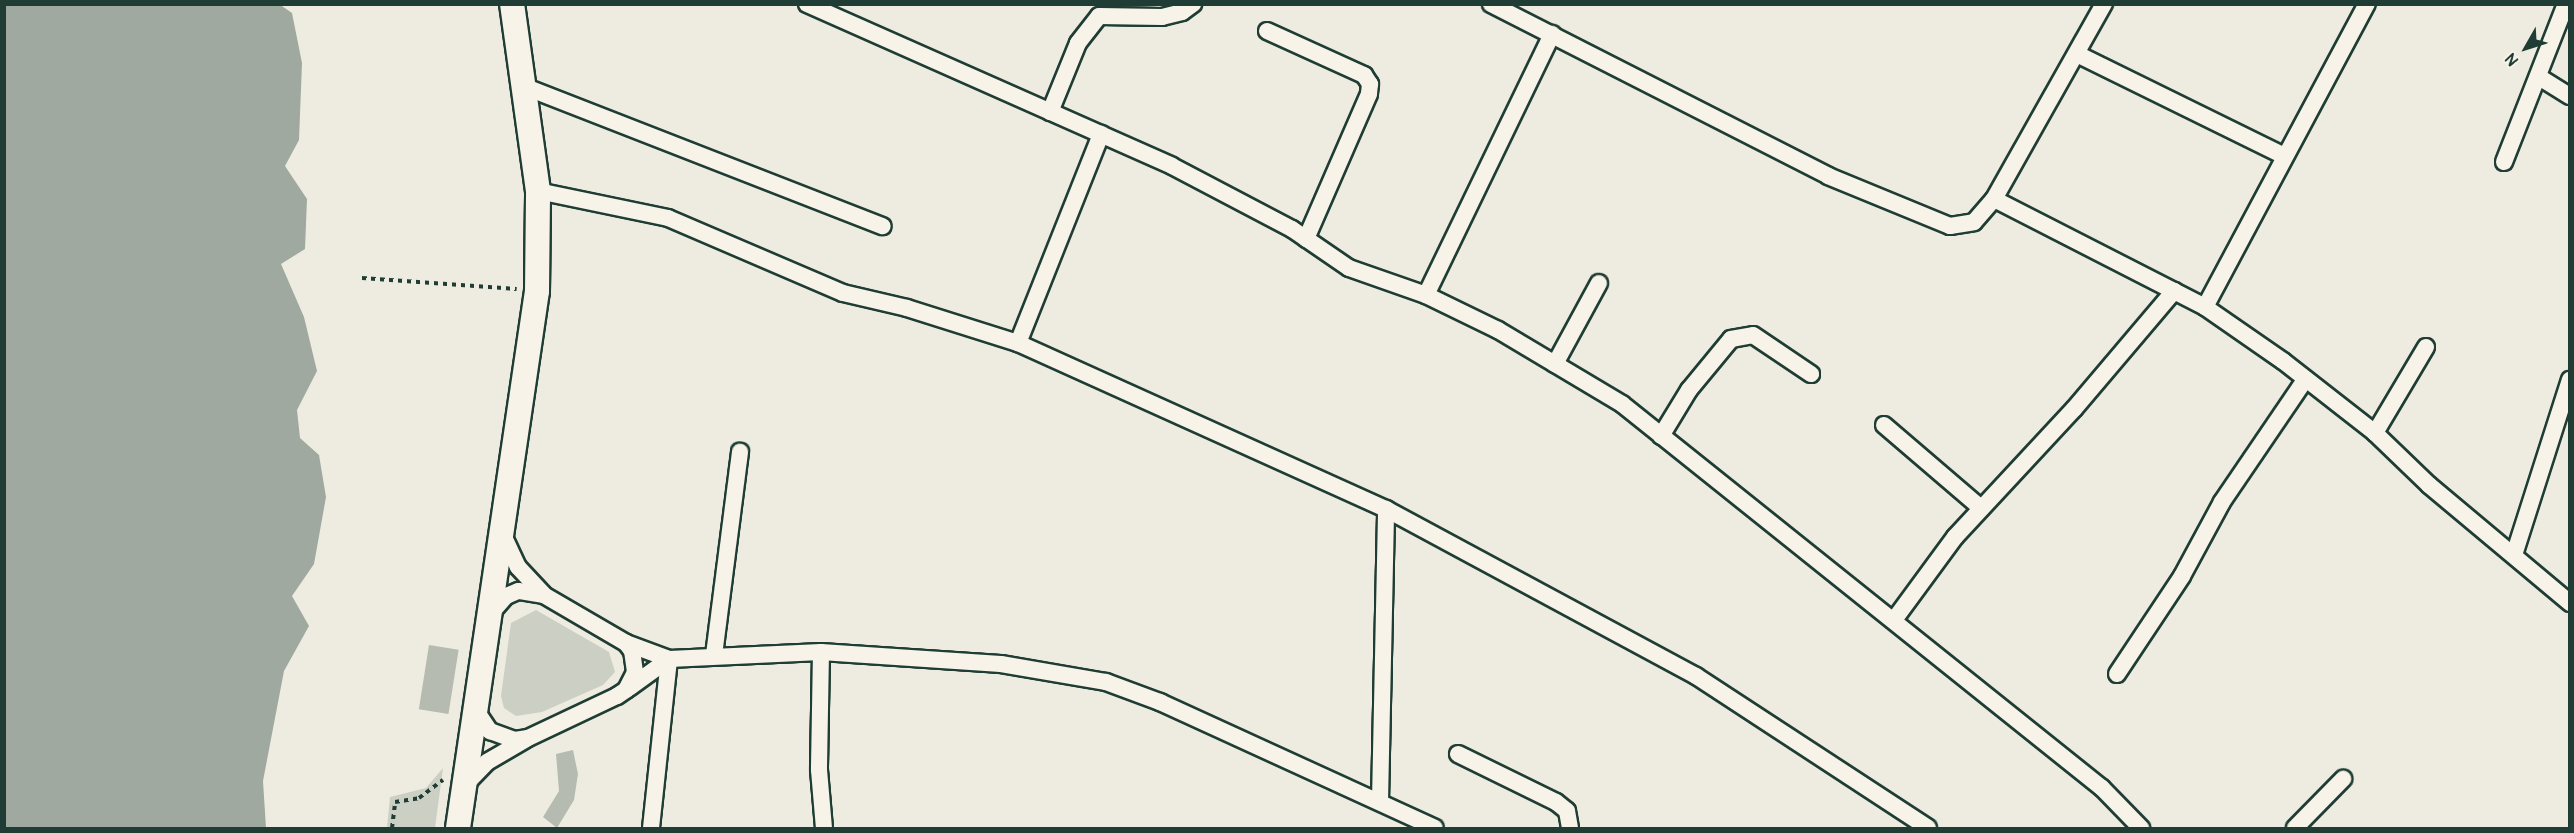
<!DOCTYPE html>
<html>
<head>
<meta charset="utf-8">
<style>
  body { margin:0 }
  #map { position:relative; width:2574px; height:833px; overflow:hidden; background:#eeece1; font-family:Pangolin,sans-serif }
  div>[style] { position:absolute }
  .green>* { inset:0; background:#cccfc4 }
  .water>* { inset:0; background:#9fa99f }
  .building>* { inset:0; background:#b5bbb0; transform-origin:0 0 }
  .path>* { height:4px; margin-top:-2px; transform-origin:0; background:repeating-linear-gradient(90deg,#1f3d34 0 4.5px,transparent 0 9px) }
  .roads { filter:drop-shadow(2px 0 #1f3d34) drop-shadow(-2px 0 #1f3d34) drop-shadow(0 2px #1f3d34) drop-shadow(0 -2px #1f3d34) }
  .street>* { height:16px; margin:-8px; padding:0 8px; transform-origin:8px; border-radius:8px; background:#f7f3e8 }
  .secondary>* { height:24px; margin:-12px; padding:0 12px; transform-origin:12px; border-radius:12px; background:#f7f3e8 }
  span { translate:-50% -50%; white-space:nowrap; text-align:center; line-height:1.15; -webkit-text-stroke:6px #f7f3e8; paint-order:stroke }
  .frame { position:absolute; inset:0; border:6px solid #1f3d34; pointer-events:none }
  .north { position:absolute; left:2496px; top:18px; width:60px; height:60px; -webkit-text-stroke:4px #f7f3e8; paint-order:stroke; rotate:231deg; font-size:16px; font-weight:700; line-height:24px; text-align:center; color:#1f3d34 }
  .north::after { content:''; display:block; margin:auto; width:21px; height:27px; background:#1f3d34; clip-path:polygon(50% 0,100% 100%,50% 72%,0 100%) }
</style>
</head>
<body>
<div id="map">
  <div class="green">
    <div style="clip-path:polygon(536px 610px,609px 652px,615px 672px,603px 685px,542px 712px,516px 716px,504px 708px,501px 696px,511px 623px)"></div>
    <div style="clip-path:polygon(443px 768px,435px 828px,387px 828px,390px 797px,426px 788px)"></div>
  </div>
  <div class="water">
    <div style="clip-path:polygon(5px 4px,279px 4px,292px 13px,302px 63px,299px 140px,285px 166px,307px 199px,305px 249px,281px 264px,304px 317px,317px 371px,297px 410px,300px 438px,319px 455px,326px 497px,314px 564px,292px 596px,309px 626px,284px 671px,263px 781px,266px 828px,5px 828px)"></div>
  </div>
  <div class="building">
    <div style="left:429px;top:645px;width:30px;height:65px;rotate:9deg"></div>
    <div style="clip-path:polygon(573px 750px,578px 774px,574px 800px,557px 828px,543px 817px,559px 791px,556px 754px)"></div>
  </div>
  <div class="path">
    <div style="left:362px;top:278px;width:155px;rotate:4.1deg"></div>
    <div style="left:392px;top:828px;width:26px;rotate:-83deg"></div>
    <div style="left:395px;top:802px;width:24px;rotate:-9deg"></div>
    <div style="left:419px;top:798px;width:30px;rotate:-37deg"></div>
  </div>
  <div class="roads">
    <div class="street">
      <div style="left:807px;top:4px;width:399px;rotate:23.9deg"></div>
      <div style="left:1172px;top:166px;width:136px;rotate:27.7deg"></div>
      <div style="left:1292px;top:229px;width:69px;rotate:34.4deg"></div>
      <div style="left:1349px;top:268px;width:82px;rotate:19.3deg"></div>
      <div style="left:1426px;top:295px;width:80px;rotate:25.9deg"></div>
      <div style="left:1498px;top:330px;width:144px;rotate:30.8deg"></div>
      <div style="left:1622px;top:404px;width:615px;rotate:38.66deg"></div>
      <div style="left:2102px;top:788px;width:56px;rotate:45.7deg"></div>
      <div style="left:1491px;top:4px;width:378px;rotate:27deg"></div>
      <div style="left:1828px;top:176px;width:132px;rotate:22.3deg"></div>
      <div style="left:1950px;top:226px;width:24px;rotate:-9deg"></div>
      <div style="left:1974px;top:222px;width:30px;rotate:-49deg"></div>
      <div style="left:1994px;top:199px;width:224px;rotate:-60.6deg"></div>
      <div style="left:1267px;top:31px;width:107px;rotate:24.4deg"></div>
      <div style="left:1364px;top:75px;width:11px;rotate:56deg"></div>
      <div style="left:1370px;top:84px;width:10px;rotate:96deg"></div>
      <div style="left:1369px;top:94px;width:158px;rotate:113.5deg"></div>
      <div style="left:2077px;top:54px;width:231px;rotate:26.2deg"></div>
      <div style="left:2539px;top:77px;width:36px;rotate:32deg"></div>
      <div style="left:523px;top:86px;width:386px;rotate:21.3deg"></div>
      <div style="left:1050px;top:112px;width:74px;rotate:-67.9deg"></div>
      <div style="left:1078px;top:43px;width:34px;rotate:-52deg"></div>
      <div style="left:1099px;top:16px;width:63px;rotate:0.9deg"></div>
      <div style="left:1162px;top:17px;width:21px;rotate:-14deg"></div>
      <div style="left:1182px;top:12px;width:14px;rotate:-36deg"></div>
      <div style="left:2504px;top:162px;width:170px;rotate:-68.6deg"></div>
      <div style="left:538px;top:191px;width:133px;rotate:11.7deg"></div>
      <div style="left:668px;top:218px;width:190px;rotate:23.2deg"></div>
      <div style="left:843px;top:293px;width:66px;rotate:13.2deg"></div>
      <div style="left:907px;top:308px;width:116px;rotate:17.5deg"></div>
      <div style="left:1018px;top:343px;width:404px;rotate:24.3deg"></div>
      <div style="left:1386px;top:509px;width:352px;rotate:28.3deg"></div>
      <div style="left:1696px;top:676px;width:277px;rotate:33.2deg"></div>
      <div style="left:1994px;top:199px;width:237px;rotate:27.1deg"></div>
      <div style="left:2205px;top:307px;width:95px;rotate:34.7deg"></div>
      <div style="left:2283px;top:361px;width:117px;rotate:38deg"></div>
      <div style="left:2375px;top:433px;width:75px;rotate:43.9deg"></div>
      <div style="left:2429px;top:485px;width:184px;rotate:39.9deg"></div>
      <div style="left:1426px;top:295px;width:290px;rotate:-64.2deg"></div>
      <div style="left:2205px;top:307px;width:344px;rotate:-61.9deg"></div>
      <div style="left:1018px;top:343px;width:225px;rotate:-68.3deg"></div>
      <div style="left:1555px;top:364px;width:92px;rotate:-61.5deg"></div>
      <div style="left:1884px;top:425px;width:128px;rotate:40.6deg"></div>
      <div style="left:2375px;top:433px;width:100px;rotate:-59.3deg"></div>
      <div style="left:1661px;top:436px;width:54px;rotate:-58.7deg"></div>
      <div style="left:1689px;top:390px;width:66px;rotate:-50.5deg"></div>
      <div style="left:1731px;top:339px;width:22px;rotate:-10deg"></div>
      <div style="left:1753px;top:335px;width:70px;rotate:33.9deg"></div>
      <div style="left:503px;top:535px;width:35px;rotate:65deg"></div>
      <div style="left:518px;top:567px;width:37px;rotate:47deg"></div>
      <div style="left:2514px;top:555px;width:184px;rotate:-72.3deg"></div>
      <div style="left:1894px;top:620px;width:103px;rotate:-53.7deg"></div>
      <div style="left:1955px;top:537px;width:175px;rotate:-47.1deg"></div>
      <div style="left:2074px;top:409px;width:155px;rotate:-49.7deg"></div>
      <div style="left:626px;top:643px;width:46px;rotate:20.4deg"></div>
      <div style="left:669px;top:659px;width:49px;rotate:144.1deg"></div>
      <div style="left:821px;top:652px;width:118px;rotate:91deg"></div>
      <div style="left:819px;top:770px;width:58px;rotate:85.1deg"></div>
      <div style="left:714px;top:655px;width:205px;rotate:-82.7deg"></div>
      <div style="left:2117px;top:674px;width:118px;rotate:-56.4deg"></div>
      <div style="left:2182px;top:576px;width:84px;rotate:-61.6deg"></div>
      <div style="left:2222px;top:502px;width:148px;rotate:-55.8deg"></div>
      <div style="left:475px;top:709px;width:27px;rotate:56deg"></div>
      <div style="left:490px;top:731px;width:27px;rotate:20deg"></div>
      <div style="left:515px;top:740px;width:13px;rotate:-9deg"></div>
      <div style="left:528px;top:738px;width:98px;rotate:-25.3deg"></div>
      <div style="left:617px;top:696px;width:11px;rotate:-34deg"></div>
      <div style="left:626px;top:690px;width:20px;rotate:-63deg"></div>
      <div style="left:635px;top:672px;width:21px;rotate:-98deg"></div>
      <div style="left:632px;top:651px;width:10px;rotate:-127deg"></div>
      <div style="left:626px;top:643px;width:95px;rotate:-149.7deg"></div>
      <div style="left:544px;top:595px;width:26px;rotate:-171deg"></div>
      <div style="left:518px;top:591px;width:13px;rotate:157deg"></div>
      <div style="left:506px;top:596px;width:23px;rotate:131deg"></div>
      <div style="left:1458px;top:754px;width:109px;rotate:26.1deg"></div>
      <div style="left:1556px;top:802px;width:14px;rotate:39deg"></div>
      <div style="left:1567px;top:811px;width:17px;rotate:80deg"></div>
      <div style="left:465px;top:785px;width:32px;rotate:-46deg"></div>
      <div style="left:487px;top:762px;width:44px;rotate:-30.1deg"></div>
      <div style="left:1380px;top:801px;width:292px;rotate:-88.8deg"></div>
      <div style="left:651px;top:828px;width:170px;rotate:-83.9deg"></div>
      <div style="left:669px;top:659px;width:152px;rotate:-2.6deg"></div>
      <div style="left:821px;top:652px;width:180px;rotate:3.8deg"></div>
      <div style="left:1001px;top:664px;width:107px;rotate:9.7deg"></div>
      <div style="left:1106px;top:682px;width:58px;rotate:20.3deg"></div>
      <div style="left:1160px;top:702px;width:302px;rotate:24.6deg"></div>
      <div style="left:2295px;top:828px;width:69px;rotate:-45.6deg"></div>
    </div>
    <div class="secondary">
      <div style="left:458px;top:828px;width:543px;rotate:-81.63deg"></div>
      <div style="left:537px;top:291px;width:100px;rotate:-89.4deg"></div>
      <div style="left:538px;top:191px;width:189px;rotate:-97.9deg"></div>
    </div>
  </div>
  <div class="frame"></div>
  <div class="north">N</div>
</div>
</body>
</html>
